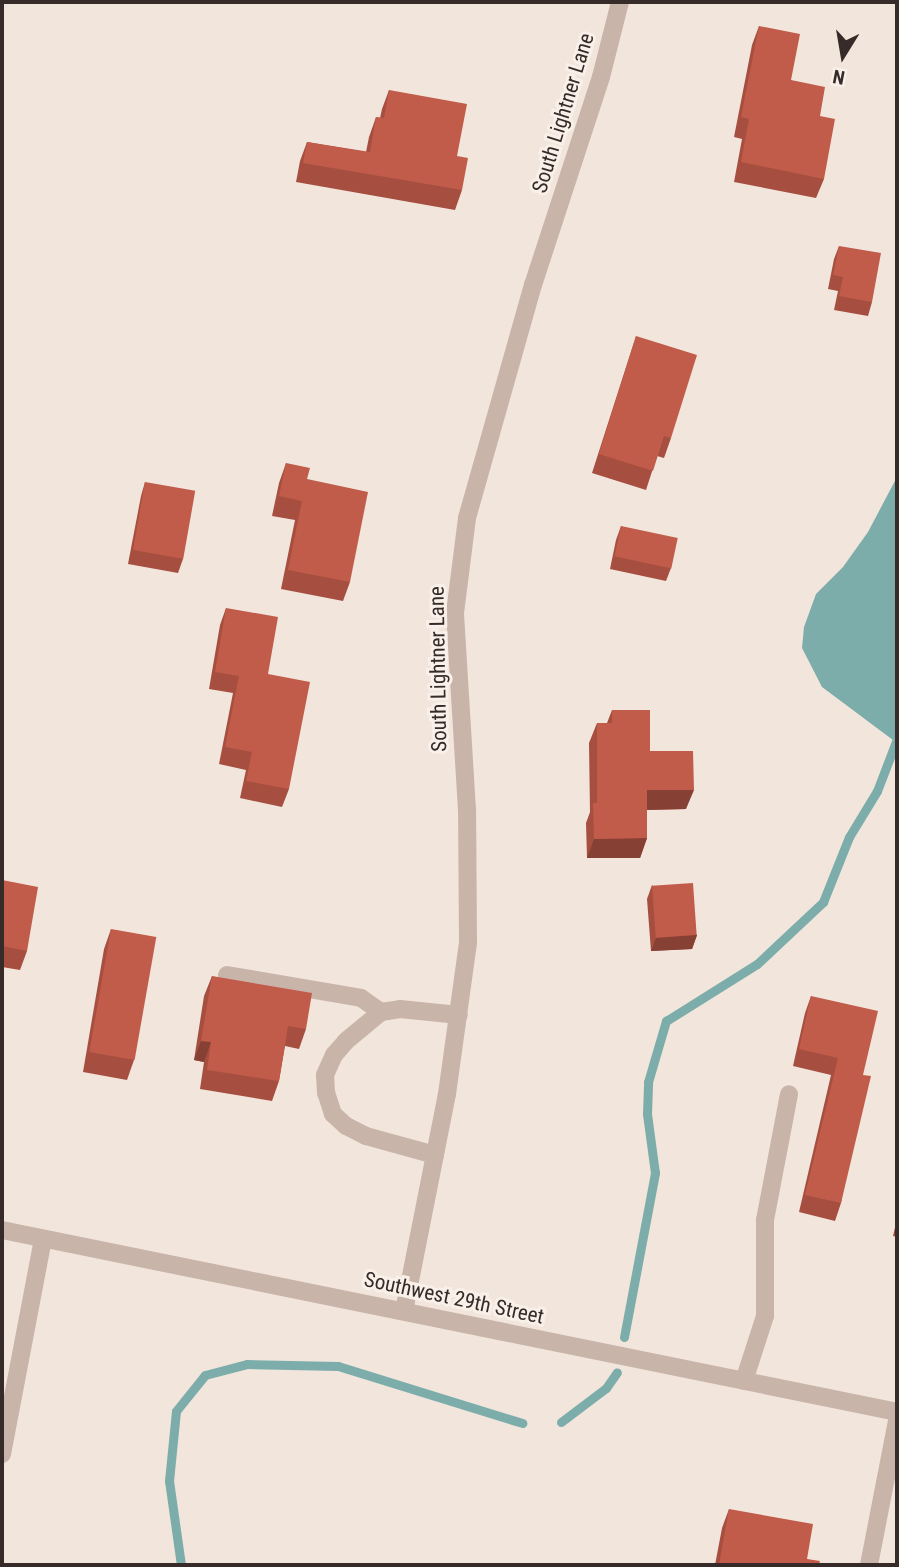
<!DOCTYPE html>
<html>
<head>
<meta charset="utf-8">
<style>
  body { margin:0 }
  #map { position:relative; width:899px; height:1567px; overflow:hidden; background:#f1e5dc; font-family:"Roboto Condensed",sans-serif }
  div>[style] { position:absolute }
  .water>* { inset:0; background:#7cadab }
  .stream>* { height:9px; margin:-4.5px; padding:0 4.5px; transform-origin:4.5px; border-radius:4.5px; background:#7cadab }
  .minor>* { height:18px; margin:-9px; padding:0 9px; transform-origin:9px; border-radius:9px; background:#c9b4a9 }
  .wall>* { inset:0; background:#a64f40 }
  .shaded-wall>* { inset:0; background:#874034 }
  .building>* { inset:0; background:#c15c4a; transform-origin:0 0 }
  span { translate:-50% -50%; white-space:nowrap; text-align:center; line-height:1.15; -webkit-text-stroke:6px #f9f0e9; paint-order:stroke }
  .street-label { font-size:21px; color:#362b28 }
  .frame { position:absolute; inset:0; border:4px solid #362b28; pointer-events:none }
  .north { position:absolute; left:808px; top:21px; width:70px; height:70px; -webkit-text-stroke:5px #f9f0e9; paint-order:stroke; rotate:191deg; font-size:19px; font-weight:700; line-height:28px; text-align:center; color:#362b28 }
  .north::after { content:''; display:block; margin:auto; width:24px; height:32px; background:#362b28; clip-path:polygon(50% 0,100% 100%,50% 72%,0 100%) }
</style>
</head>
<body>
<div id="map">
  <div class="water">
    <div style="clip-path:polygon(897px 477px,897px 743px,822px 687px,802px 648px,804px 627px,816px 594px,843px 567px,868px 532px)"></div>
  </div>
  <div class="stream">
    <div style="left:624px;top:1337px;width:167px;rotate:-79.3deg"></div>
    <div style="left:655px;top:1173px;width:60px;rotate:-97.7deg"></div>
    <div style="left:647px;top:1114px;width:32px;rotate:-88deg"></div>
    <div style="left:648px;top:1082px;width:64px;rotate:-73.6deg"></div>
    <div style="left:666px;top:1021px;width:107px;rotate:-32.1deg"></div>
    <div style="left:757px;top:964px;width:91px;rotate:-43.2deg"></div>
    <div style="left:823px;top:902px;width:70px;rotate:-68.2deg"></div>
    <div style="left:849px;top:837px;width:54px;rotate:-58.7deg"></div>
    <div style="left:877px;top:791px;width:56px;rotate:-69deg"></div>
    <div style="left:561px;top:1422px;width:56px;rotate:-37.1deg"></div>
    <div style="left:606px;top:1388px;width:19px;rotate:-55deg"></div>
    <div style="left:181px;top:1565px;width:85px;rotate:-98.1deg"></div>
    <div style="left:169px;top:1481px;width:70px;rotate:-84.3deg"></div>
    <div style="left:176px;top:1411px;width:46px;rotate:-51.1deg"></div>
    <div style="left:205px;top:1375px;width:43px;rotate:-14.7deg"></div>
    <div style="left:247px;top:1364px;width:91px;rotate:1.3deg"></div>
    <div style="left:338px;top:1366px;width:193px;rotate:17.2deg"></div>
  </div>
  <div class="minor">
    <div style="left:227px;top:975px;width:136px;rotate:9.7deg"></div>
    <div style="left:361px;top:998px;width:24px;rotate:35deg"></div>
    <div style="left:435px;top:1155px;width:72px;rotate:-164.6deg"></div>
    <div style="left:366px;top:1136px;width:22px;rotate:-153deg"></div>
    <div style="left:346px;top:1126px;width:18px;rotate:-137deg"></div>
    <div style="left:333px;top:1114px;width:22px;rotate:-108deg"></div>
    <div style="left:326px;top:1093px;width:18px;rotate:-93deg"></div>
    <div style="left:325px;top:1075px;width:22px;rotate:-66deg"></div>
    <div style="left:334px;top:1055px;width:18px;rotate:-49deg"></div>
    <div style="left:346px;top:1041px;width:45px;rotate:-39.6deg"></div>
    <div style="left:381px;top:1012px;width:19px;rotate:-9deg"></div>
    <div style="left:400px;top:1009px;width:59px;rotate:5.8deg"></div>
    <div style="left:2px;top:1230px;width:913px;rotate:11.49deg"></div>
    <div style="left:404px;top:1311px;width:221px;rotate:-78.8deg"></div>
    <div style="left:447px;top:1094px;width:153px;rotate:-82.1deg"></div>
    <div style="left:468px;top:942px;width:132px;rotate:-90.4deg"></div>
    <div style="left:467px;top:810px;width:197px;rotate:-93.5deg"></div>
    <div style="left:455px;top:613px;width:96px;rotate:-82.8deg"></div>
    <div style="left:467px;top:518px;width:242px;rotate:-74.2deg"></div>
    <div style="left:533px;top:285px;width:219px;rotate:-71.9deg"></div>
    <div style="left:601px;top:77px;width:77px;rotate:-75.8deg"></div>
    <div style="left:744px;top:1381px;width:68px;rotate:-72.1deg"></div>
    <div style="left:765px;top:1316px;width:96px;rotate:-90deg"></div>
    <div style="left:765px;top:1220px;width:128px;rotate:-79.2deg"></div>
    <div style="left:2px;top:1454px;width:219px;rotate:-79.2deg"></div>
    <div style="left:869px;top:1565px;width:147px;rotate:-79deg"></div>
  </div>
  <div class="wall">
    <div style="clip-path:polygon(759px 26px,791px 80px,820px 116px,824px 179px,816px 198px,734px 182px,742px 139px,734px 137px,752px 45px)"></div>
    <div style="clip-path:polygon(389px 90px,457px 156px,462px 190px,455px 210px,296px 182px,300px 161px,307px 142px,366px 152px,369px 137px,376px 117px,380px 118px,382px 109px)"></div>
    <div style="clip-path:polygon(839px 246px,872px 302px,868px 316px,834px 310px,838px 291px,828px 289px,834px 259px)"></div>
    <div style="clip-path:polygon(636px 336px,671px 438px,664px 458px,657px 456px,646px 490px,592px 473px)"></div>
    <div style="clip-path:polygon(286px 463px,307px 479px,350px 582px,343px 601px,281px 589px,295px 520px,272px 516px,279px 483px)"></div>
    <div style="clip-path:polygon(145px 482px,183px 559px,178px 573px,128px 564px,141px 496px)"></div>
    <div style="clip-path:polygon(621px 526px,671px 568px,666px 581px,610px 569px,616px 540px)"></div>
    <div style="clip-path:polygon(226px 608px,268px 674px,289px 789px,282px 807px,240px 798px,246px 770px,219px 764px,233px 693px,209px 689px,220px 625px)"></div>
    <div style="clip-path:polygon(612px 710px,650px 751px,686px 809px,647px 810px,647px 838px,640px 858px,587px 858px,586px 823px,590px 812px,589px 743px,597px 723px,607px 723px)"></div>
    <div style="clip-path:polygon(2px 880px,27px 951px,20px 970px,2px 967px)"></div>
    <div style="clip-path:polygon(652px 885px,697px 935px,692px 949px,651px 951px,647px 899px)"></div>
    <div style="clip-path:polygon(111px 929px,134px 1060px,127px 1080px,83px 1072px,104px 949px)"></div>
    <div style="clip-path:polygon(212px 976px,306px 1029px,299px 1049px,285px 1046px,279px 1081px,272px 1101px,200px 1089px,204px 1062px,194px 1060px,204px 996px)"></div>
    <div style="clip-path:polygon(811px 996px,863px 1075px,841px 1203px,835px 1221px,799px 1212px,831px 1075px,793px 1066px,805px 1013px)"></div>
    <div style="clip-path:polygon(897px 1219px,897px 1237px,893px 1236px)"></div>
    <div style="clip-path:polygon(729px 1509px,807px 1559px,819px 1565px,715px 1565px,722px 1528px)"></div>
  </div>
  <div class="shaded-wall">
    <div style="clip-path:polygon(647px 790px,694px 790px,686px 809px,640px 810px)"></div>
    <div style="clip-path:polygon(647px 838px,640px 858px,587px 858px,594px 839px)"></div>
    <div style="clip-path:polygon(697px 935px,692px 949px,651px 951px,656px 938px)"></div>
    <div style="clip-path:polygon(201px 1041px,211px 1042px,204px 1062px,194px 1060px)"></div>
  </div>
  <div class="building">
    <div style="clip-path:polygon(759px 26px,800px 34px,791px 80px,825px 87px,820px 116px,835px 119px,824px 179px,741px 162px,749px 119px,741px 117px)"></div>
    <div style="clip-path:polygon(389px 90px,467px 104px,457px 156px,468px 158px,462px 190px,303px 163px,307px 142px,370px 152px,376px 117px,384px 118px)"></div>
    <div style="clip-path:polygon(839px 246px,881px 253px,872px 302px,839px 296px,843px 277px,833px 275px)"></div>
    <div style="clip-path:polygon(636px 336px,697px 355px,671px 438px,664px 436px,653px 471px,599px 454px)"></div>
    <div style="clip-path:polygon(286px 463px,310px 468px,307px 479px,368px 492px,350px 582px,288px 570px,302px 501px,279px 496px)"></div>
    <div style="left:145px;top:482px;width:51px;height:69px;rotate:10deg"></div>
    <div style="left:621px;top:526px;width:58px;height:31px;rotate:12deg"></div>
    <div style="clip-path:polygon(226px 608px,278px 617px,268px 674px,310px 682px,289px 789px,246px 781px,252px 752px,225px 747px,239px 676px,215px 672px)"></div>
    <div style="clip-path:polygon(612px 710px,650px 710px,650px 751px,693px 751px,694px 790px,647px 790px,647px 838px,594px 839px,593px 803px,597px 803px,597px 723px,612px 723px)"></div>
    <div style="clip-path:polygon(2px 880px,38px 887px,27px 951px,2px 946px)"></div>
    <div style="left:693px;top:883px;width:52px;height:41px;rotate:86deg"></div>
    <div style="left:111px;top:929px;width:46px;height:125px;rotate:10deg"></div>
    <div style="clip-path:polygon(212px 976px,312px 993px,306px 1029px,288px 1026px,279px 1081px,207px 1070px,211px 1042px,201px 1041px)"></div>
    <div style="clip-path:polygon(811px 996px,878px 1011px,863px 1075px,871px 1076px,841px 1203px,805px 1195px,838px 1058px,799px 1049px)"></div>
    <div style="clip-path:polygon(729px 1509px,813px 1524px,807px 1559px,820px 1561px,819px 1565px,719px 1565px)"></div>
  </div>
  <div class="street-label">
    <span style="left:563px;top:113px;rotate:-73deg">South Lightner Lane</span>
    <span style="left:438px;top:669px;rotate:-91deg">South Lightner Lane</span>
    <span style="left:454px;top:1298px;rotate:12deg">Southwest 29th Street</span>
  </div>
  <div class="frame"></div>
  <div class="north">N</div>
</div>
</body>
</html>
